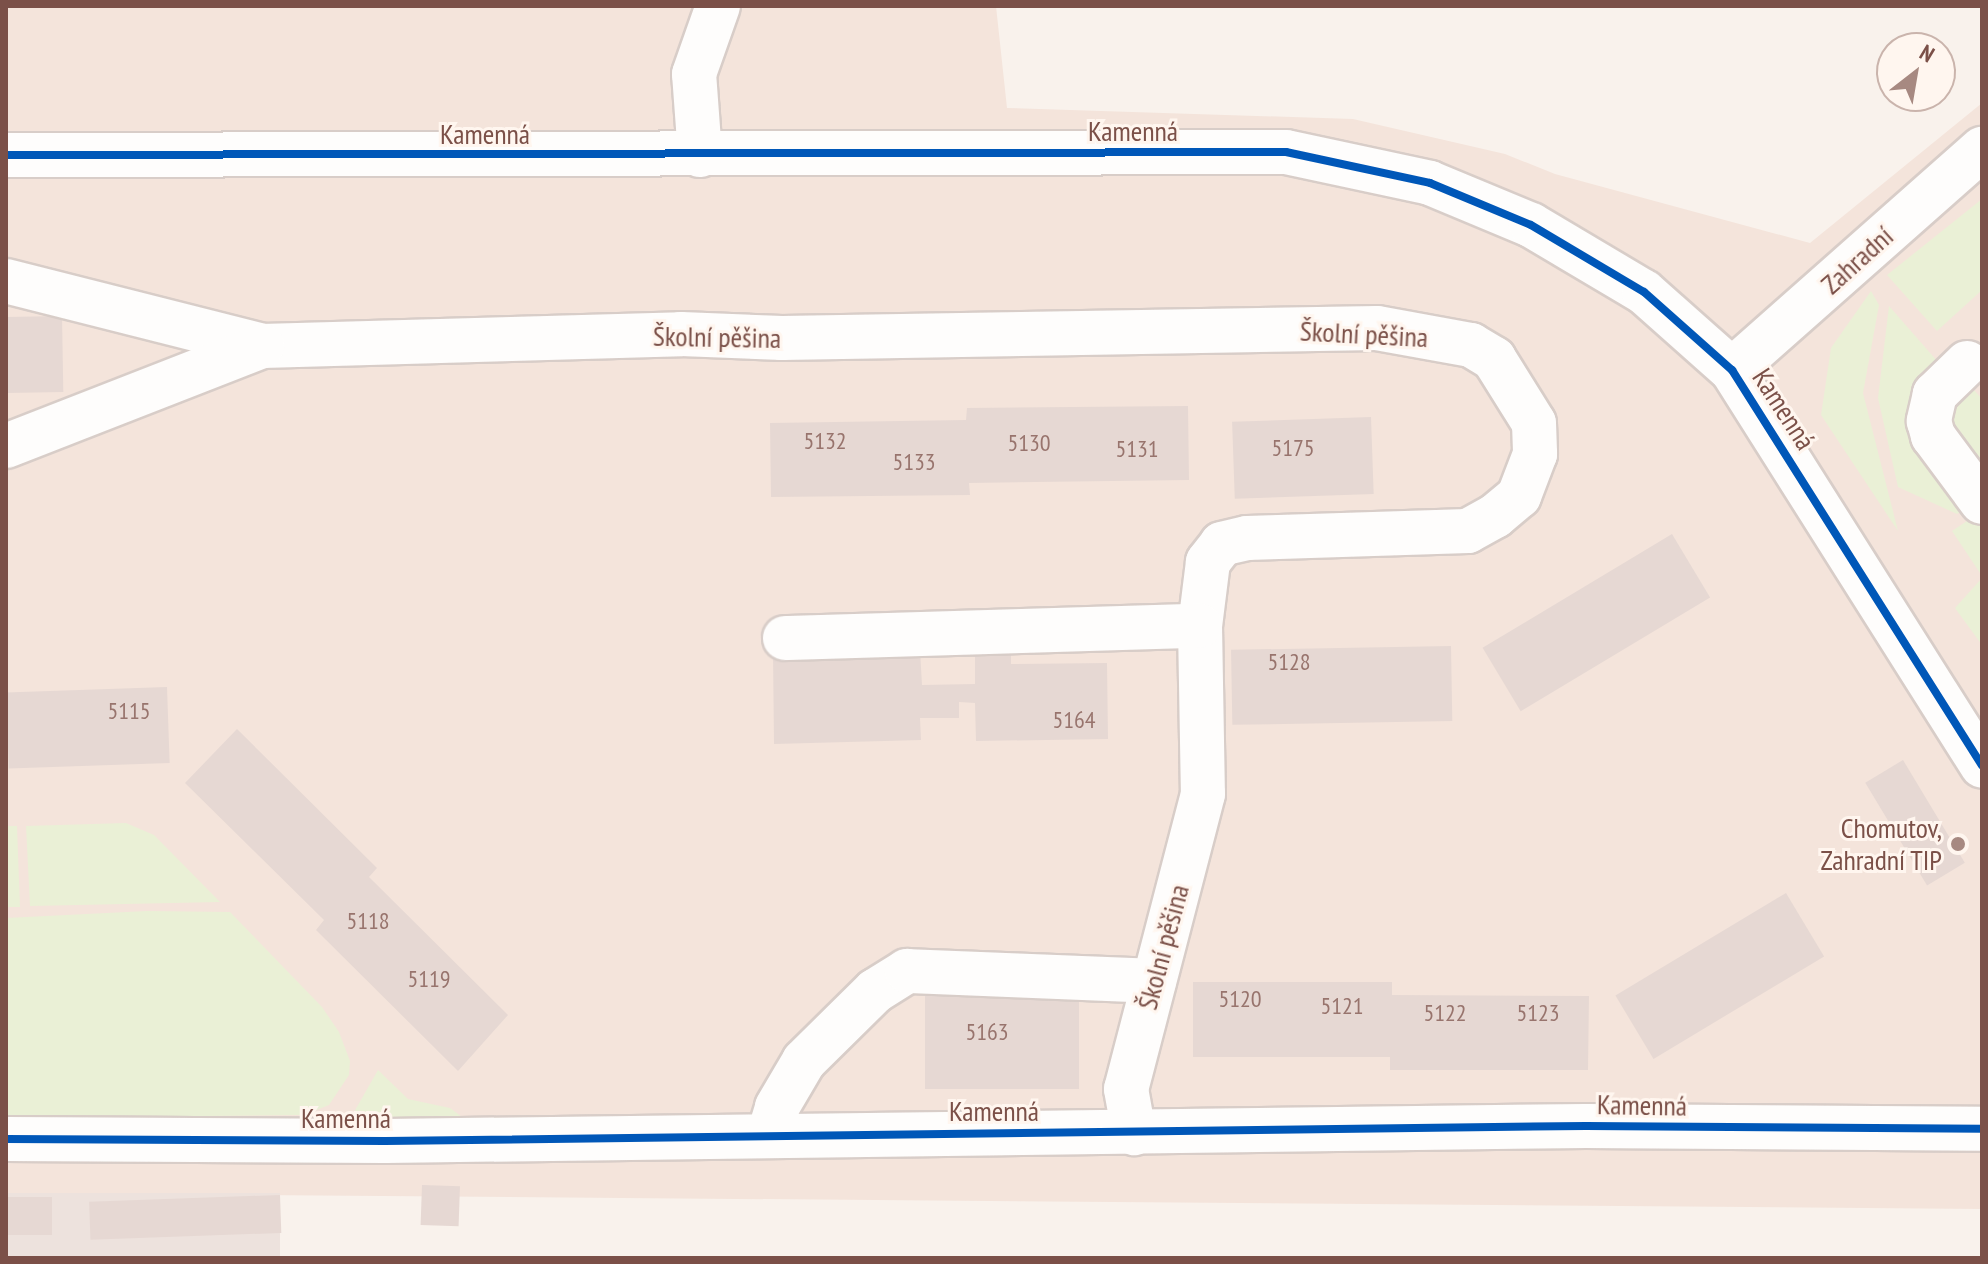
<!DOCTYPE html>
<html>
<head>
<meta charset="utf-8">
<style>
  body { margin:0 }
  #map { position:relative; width:1988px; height:1264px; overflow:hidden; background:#f9f2ec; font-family:"PT Sans Narrow",sans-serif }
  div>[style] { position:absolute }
  .residential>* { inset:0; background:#f4e4db }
  .industrial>* { inset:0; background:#ede2dd; transform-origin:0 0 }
  .green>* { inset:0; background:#eaf0d6 }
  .building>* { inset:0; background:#e6d8d3; transform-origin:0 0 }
  .roads { filter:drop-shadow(2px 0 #d8cdc8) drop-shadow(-2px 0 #d8cdc8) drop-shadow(0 2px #d8cdc8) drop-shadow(0 -2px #d8cdc8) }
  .minor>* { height:44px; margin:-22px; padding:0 22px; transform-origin:22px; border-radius:22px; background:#fefdfc }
  .cycleway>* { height:8px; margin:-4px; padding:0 4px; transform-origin:4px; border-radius:4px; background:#0057b8 }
  .dots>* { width:22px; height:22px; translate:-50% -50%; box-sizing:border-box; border:4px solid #fff6ef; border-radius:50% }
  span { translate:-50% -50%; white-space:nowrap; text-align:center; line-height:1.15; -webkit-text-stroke:6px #fff6ef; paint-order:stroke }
  .number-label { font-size:24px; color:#98746d }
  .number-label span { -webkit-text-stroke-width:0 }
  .street-label { font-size:28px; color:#7b5048 }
  .poi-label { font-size:28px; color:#7b5048 }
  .right { translate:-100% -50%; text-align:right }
  .frame { position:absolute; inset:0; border:8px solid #7b5048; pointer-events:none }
  .north { position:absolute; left:1876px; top:32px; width:80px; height:80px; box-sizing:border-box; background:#fff6ef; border:2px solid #cab4ac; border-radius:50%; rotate:31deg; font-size:22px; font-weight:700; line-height:32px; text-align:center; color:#7b5048 }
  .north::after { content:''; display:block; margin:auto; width:28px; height:36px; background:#a78981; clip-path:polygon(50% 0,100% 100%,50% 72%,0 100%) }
</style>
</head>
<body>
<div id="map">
  <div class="residential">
    <div style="clip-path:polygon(6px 6px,996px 6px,1007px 108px,1353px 119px,1505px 154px,1555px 174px,1810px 243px,1982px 103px,1982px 1209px,6px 1193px)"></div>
  </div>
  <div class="industrial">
    <div style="left:6px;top:1193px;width:274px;height:65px"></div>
  </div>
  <div class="green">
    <div style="clip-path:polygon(1982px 199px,1982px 290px,1937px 331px,1887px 275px)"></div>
    <div style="clip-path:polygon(1871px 291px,1879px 305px,1863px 393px,1898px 531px,1821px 415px,1831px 348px)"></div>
    <div style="clip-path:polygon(1889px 306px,1945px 370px,1923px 395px,1971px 505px,1957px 514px,1898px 487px,1878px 398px)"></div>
    <div style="clip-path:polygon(1964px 379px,1982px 399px,1982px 482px,1941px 412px)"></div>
    <div style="clip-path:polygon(1976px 515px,1982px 523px,1982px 576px,1952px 531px)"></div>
    <div style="clip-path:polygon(1982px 578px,1982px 645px,1955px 608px)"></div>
    <div style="clip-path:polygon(126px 823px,154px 835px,220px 902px,30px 906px,26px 826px)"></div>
    <div style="clip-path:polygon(6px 826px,17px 826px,20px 907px,6px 907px)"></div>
    <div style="clip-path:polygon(147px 911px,230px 912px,322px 1007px,339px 1032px,350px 1061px,349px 1075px,329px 1105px,304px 1115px,6px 1118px,6px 918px)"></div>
    <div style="clip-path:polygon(378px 1070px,408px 1099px,450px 1108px,469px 1122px,392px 1125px,361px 1118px,354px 1112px)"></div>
  </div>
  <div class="building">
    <div style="left:62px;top:316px;width:76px;height:56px;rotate:89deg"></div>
    <div style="clip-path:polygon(1188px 406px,1189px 480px,969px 483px,970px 495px,771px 497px,770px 423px,966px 420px,967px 408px)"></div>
    <div style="left:1371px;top:417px;width:77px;height:139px;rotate:88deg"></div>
    <div style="left:1672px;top:534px;width:74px;height:221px;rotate:59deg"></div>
    <div style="left:1451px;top:646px;width:75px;height:220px;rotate:89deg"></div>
    <div style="clip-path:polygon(920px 650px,922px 685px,975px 684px,975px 650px,1011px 650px,1011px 664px,1107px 663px,1108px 739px,976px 741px,975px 703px,959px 702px,959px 718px,920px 718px,921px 740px,774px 744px,773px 653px)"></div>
    <div style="left:167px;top:687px;width:76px;height:161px;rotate:88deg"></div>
    <div style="clip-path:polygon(237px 729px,377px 868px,369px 877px,508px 1015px,458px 1071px,316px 930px,324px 920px,185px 783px)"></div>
    <div style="left:1903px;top:760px;width:120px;height:44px;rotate:59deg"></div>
    <div style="left:1786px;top:893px;width:74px;height:199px;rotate:59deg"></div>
    <div style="clip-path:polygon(1193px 982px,1392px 982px,1392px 995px,1589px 996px,1588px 1070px,1390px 1070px,1390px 1057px,1193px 1057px)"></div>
    <div style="left:925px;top:992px;width:154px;height:97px"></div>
    <div style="left:422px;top:1185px;width:38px;height:40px;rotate:2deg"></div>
    <div style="left:280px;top:1195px;width:38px;height:191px;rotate:88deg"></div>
    <div style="left:6px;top:1197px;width:46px;height:38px"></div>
  </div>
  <div class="roads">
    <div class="minor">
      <div style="left:6px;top:155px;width:1280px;rotate:-0.13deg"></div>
      <div style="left:1286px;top:152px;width:147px;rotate:12.1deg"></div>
      <div style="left:1430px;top:183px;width:109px;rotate:22.6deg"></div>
      <div style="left:1531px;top:225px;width:131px;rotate:30.7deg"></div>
      <div style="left:1644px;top:292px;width:118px;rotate:41.6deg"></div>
      <div style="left:1732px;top:370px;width:468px;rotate:57.7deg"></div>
      <div style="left:700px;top:155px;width:81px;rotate:-94.2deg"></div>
      <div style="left:694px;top:74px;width:72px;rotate:-70.6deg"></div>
      <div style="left:6px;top:281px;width:264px;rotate:14.2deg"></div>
      <div style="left:262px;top:346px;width:419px;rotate:-1.6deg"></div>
      <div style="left:681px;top:334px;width:101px;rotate:2.3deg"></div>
      <div style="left:782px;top:338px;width:595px;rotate:-0.96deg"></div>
      <div style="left:1377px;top:328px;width:96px;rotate:10.3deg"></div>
      <div style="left:1471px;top:345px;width:27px;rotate:31deg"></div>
      <div style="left:1494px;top:359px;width:75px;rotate:58deg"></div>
      <div style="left:1534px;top:423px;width:31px;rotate:88deg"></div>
      <div style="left:1535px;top:454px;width:45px;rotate:110.9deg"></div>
      <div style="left:1519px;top:496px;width:31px;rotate:140deg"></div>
      <div style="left:1495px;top:516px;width:31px;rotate:151deg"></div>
      <div style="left:1468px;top:531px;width:221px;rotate:178.2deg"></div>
      <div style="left:1247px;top:538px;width:26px;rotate:167deg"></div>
      <div style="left:1222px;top:544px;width:23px;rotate:128deg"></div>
      <div style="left:1208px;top:562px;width:64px;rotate:97.1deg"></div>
      <div style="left:1200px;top:626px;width:168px;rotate:89deg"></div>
      <div style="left:1203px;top:794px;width:305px;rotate:104.6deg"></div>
      <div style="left:1126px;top:1089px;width:45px;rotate:79.7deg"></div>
      <div style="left:1967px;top:363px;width:45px;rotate:135.9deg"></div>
      <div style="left:1935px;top:394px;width:28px;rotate:103deg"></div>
      <div style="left:1929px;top:421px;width:16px;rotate:75deg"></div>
      <div style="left:1933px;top:436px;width:82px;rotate:53.4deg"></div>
      <div style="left:1732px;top:370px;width:334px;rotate:-41.5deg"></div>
      <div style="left:6px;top:446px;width:275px;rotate:-21.3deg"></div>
      <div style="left:785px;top:638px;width:415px;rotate:-1.7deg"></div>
      <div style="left:769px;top:1134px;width:28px;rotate:-73deg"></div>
      <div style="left:777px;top:1107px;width:53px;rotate:-59.6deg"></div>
      <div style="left:804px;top:1061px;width:100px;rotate:-44.6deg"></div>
      <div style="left:875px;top:991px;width:38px;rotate:-32deg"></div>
      <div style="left:907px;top:971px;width:247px;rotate:2.3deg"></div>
      <div style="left:6px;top:1139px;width:379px;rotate:0.3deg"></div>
      <div style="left:385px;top:1141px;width:1201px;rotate:-0.72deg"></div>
      <div style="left:1586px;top:1126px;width:396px;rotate:0.4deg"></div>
    </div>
  </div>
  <div class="cycleway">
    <div style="left:6px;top:155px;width:1280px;rotate:-0.13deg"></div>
    <div style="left:1286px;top:152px;width:147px;rotate:12.1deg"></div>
    <div style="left:1430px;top:183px;width:109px;rotate:22.6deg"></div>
    <div style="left:1531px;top:225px;width:131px;rotate:30.7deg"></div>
    <div style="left:1644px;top:292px;width:118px;rotate:41.6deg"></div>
    <div style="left:1732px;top:370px;width:468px;rotate:57.7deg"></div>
    <div style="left:6px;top:1139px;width:379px;rotate:0.3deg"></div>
    <div style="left:385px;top:1141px;width:1201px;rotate:-0.72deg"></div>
    <div style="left:1586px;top:1126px;width:396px;rotate:0.4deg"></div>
  </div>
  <div class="dots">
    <div style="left:1958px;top:844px;background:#a78981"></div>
  </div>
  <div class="number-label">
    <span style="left:825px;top:441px">5132</span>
    <span style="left:1029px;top:443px">5130</span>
    <span style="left:1293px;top:448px">5175</span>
    <span style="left:1137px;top:449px">5131</span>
    <span style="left:914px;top:462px">5133</span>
    <span style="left:1289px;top:662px">5128</span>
    <span style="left:129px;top:711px">5115</span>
    <span style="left:1074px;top:720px">5164</span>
    <span style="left:368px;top:921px">5118</span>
    <span style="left:429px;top:979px">5119</span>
    <span style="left:1240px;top:999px">5120</span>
    <span style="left:1342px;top:1006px">5121</span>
    <span style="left:1445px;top:1013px">5122</span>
    <span style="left:1538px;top:1013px">5123</span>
    <span style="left:987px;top:1032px">5163</span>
  </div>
  <div class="street-label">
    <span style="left:1133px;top:131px">Kamenná</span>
    <span style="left:485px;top:134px">Kamenná</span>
    <span style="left:1857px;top:260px;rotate:-42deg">Zahradní</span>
    <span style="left:1364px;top:334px;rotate:3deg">Školní pěšina</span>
    <span style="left:717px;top:337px;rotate:1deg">Školní pěšina</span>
    <span style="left:1784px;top:409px;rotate:57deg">Kamenná</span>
    <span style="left:1163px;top:947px;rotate:-75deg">Školní pěšina</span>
    <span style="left:1642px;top:1105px;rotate:1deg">Kamenná</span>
    <span style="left:994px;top:1111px">Kamenná</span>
    <span style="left:346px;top:1118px">Kamenná</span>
  </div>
  <div class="poi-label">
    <span class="right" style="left:1942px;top:844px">Chomutov,<br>Zahradní TIP</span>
  </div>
  <div class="frame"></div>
  <div class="north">N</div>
</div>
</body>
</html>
